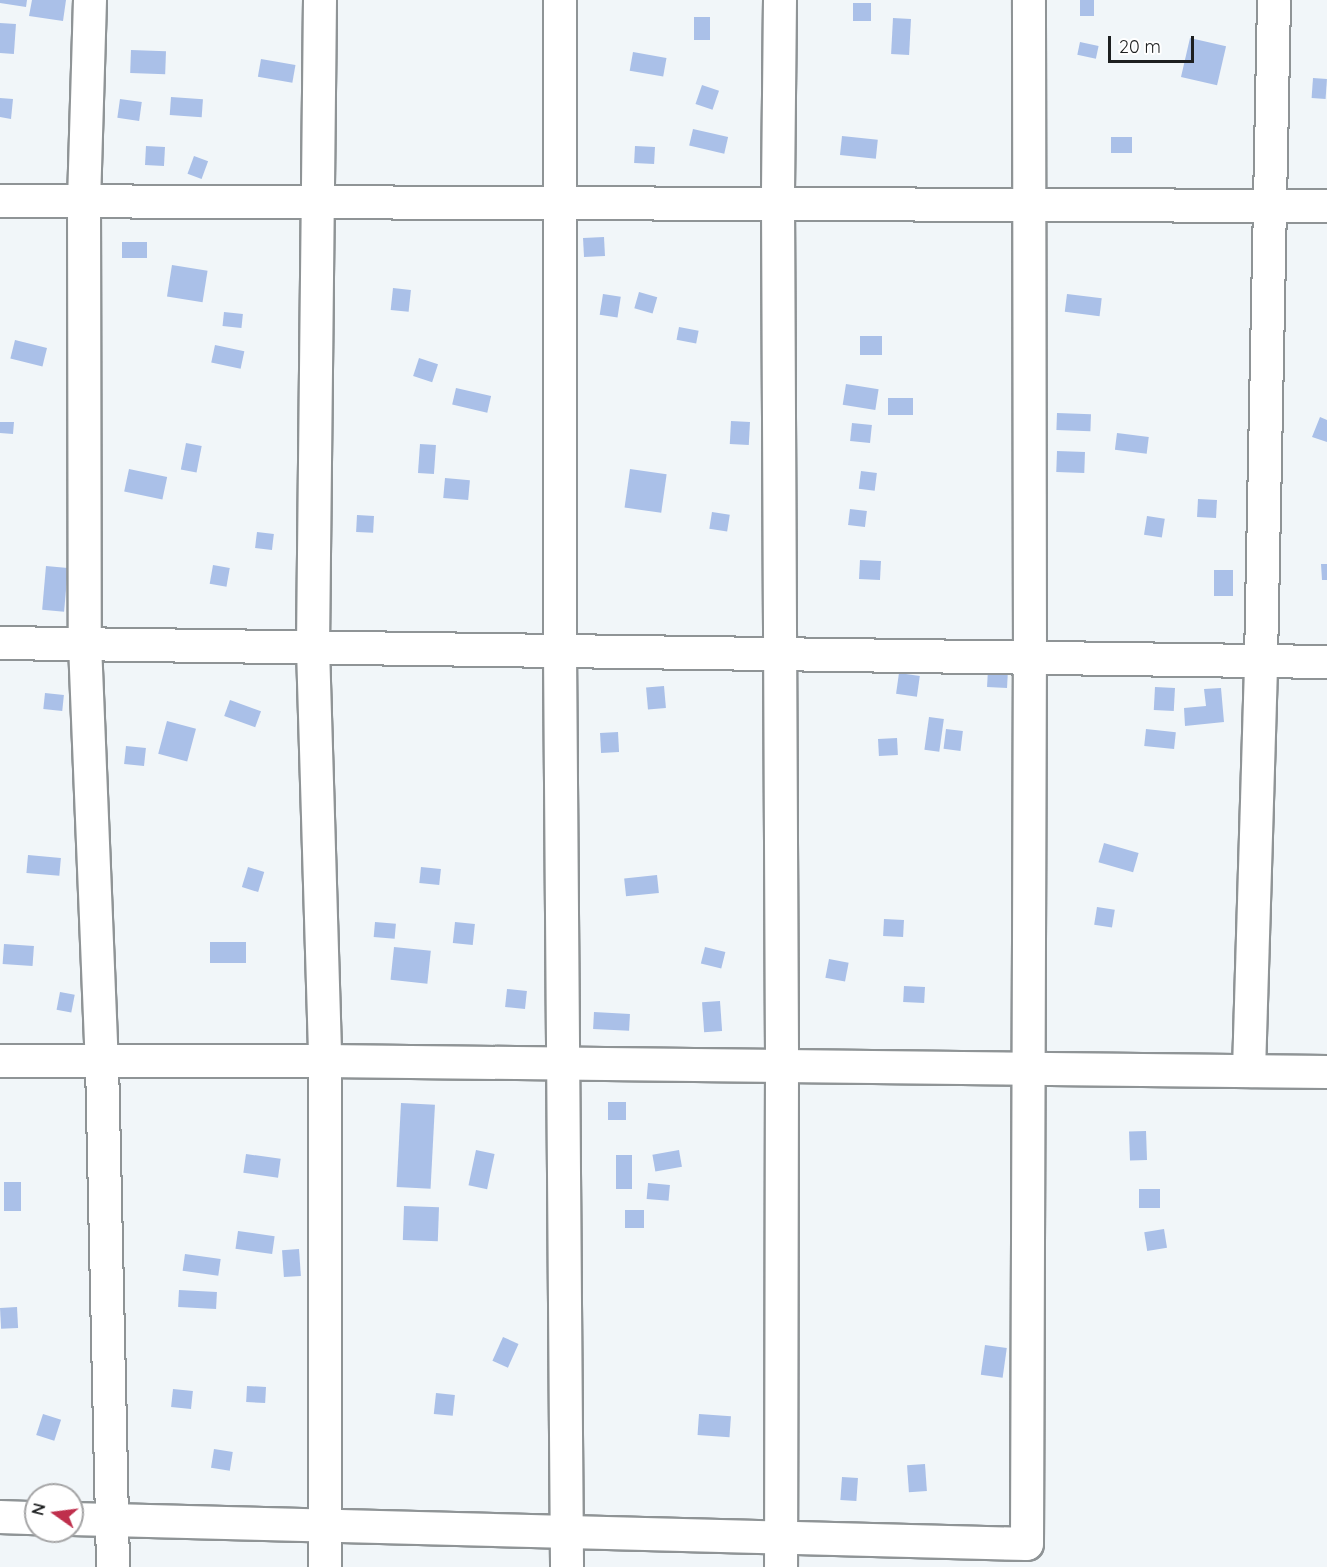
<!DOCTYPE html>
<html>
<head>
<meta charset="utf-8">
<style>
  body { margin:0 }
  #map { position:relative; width:1327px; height:1567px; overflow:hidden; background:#f1f6f9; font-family:Quicksand,sans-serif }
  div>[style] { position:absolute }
  .building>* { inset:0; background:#aac0e8; transform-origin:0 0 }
  .roads { filter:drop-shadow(2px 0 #8f9496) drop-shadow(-2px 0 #8f9496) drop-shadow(0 2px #8f9496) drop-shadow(0 -2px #8f9496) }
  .street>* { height:32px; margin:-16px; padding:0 16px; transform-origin:16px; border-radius:16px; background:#fff }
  span { translate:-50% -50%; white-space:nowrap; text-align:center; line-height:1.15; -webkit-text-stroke:6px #fff; paint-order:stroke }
  .north { position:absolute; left:24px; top:1483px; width:60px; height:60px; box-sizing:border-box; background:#fff; border:2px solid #a5a5a6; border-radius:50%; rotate:284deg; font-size:16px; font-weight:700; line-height:24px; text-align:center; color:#1d1f20 }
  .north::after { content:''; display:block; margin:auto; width:21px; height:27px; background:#bf2f4c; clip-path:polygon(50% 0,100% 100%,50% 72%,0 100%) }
  .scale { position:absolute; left:1108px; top:36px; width:86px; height:27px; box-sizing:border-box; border:3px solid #1d1f20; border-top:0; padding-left:8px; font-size:18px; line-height:21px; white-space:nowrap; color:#1d1f20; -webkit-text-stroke:4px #fff; paint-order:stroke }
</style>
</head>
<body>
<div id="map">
  <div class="building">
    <div style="clip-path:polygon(0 0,27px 0,26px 7px,0 3px)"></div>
    <div style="clip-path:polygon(32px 0,66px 0,63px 21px,29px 16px)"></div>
    <div style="left:1080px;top:0;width:14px;height:16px"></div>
    <div style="left:871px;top:3px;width:18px;height:18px;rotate:90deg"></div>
    <div style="left:694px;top:17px;width:16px;height:23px"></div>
    <div style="left:893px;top:18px;width:18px;height:36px;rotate:3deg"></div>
    <div style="left:0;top:23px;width:16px;height:30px;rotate:4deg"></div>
    <div style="left:1190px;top:38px;width:37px;height:40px;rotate:13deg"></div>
    <div style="left:1080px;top:42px;width:19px;height:13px;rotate:12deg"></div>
    <div style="left:131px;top:50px;width:35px;height:23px;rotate:2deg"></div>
    <div style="left:633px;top:52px;width:34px;height:19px;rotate:10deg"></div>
    <div style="left:261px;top:59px;width:35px;height:18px;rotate:10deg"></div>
    <div style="left:1313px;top:78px;width:14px;height:20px;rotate:4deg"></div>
    <div style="left:702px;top:85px;width:18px;height:20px;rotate:19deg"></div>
    <div style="left:171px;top:97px;width:32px;height:18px;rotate:4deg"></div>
    <div style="clip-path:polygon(0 98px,13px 99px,11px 119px,0 117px)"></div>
    <div style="left:120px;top:99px;width:22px;height:19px;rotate:8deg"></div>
    <div style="left:693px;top:129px;width:36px;height:17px;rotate:13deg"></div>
    <div style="left:842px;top:136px;width:36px;height:19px;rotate:6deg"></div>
    <div style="left:1111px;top:137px;width:21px;height:16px"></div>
    <div style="left:146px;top:146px;width:19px;height:19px;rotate:3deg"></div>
    <div style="left:635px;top:146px;width:20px;height:17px;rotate:3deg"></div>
    <div style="left:194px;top:156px;width:15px;height:19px;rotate:20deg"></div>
    <div style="left:604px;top:237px;width:19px;height:21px;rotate:87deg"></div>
    <div style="left:122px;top:242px;width:25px;height:16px"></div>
    <div style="left:172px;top:265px;width:36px;height:32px;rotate:9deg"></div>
    <div style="left:393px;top:288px;width:18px;height:22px;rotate:6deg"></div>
    <div style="left:639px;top:292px;width:19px;height:17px;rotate:16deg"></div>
    <div style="left:603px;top:294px;width:18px;height:21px;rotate:9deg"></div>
    <div style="left:1067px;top:294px;width:35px;height:18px;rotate:7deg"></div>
    <div style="left:224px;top:312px;width:19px;height:14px;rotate:6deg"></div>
    <div style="left:679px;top:327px;width:20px;height:13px;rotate:11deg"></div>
    <div style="left:882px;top:336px;width:19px;height:22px;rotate:90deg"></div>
    <div style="left:15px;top:340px;width:33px;height:19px;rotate:14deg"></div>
    <div style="left:215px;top:345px;width:30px;height:18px;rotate:12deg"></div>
    <div style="left:419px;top:358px;width:20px;height:19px;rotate:18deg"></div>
    <div style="left:846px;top:384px;width:33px;height:21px;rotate:9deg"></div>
    <div style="left:456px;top:388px;width:36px;height:17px;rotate:13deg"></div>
    <div style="left:888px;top:398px;width:25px;height:17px"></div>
    <div style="left:1057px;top:413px;width:34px;height:17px;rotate:2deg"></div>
    <div style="clip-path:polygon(1320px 417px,1327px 420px,1327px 442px,1312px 437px)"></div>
    <div style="left:731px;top:421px;width:19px;height:23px;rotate:3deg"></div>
    <div style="clip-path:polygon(0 422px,14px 422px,13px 434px,0 433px)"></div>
    <div style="left:852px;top:423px;width:20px;height:18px;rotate:6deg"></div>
    <div style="left:1117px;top:433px;width:32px;height:17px;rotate:7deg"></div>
    <div style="left:186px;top:443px;width:16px;height:27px;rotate:11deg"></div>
    <div style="left:420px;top:444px;width:16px;height:29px;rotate:4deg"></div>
    <div style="left:1057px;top:451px;width:28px;height:21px;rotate:2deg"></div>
    <div style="left:129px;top:469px;width:39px;height:23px;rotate:12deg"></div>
    <div style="left:630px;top:469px;width:37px;height:39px;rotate:8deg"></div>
    <div style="left:861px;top:471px;width:16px;height:18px;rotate:7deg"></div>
    <div style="left:445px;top:478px;width:25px;height:20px;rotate:5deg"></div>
    <div style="left:1198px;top:499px;width:19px;height:18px;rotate:3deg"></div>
    <div style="left:850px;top:509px;width:17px;height:16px;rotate:7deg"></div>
    <div style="left:712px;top:512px;width:18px;height:17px;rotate:9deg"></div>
    <div style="left:357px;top:515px;width:17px;height:17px;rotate:3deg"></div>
    <div style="left:1147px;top:516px;width:18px;height:19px;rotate:9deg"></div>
    <div style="left:257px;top:532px;width:17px;height:16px;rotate:7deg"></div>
    <div style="left:860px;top:560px;width:21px;height:19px;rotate:3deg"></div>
    <div style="clip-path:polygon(1321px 564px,1327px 564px,1327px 580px,1322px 580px)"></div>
    <div style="left:213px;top:565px;width:17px;height:19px;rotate:10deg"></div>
    <div style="left:46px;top:566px;width:22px;height:44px;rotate:5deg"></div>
    <div style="left:1214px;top:570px;width:19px;height:26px"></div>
    <div style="left:988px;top:669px;width:20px;height:18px;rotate:3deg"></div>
    <div style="left:899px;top:673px;width:21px;height:21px;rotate:8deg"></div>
    <div style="left:664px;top:686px;width:22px;height:18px;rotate:85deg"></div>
    <div style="left:1155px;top:687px;width:20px;height:23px;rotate:3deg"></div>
    <div style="clip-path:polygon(1221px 688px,1224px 722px,1185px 726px,1184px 708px,1206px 706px,1204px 689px)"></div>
    <div style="left:45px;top:693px;width:19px;height:16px;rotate:6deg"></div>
    <div style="left:230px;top:700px;width:33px;height:17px;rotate:20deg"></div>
    <div style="left:929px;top:717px;width:15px;height:33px;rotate:8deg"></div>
    <div style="left:167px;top:721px;width:30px;height:34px;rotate:15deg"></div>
    <div style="left:946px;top:729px;width:17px;height:20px;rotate:7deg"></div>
    <div style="left:1146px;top:729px;width:30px;height:17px;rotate:6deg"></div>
    <div style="left:618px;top:732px;width:20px;height:18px;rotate:87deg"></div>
    <div style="left:897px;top:738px;width:17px;height:19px;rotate:87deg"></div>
    <div style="left:126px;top:746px;width:20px;height:18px;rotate:6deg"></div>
    <div style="left:1104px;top:843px;width:36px;height:20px;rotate:16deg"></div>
    <div style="left:28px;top:855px;width:33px;height:18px;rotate:5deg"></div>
    <div style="left:248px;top:867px;width:17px;height:21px;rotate:17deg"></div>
    <div style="left:421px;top:867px;width:20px;height:16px;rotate:6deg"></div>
    <div style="left:657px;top:875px;width:18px;height:33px;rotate:84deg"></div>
    <div style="left:1097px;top:907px;width:18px;height:18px;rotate:9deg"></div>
    <div style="left:884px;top:919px;width:20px;height:17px;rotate:3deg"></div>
    <div style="left:375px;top:922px;width:21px;height:15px;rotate:5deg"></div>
    <div style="left:455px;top:922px;width:20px;height:21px;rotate:6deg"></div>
    <div style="left:210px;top:942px;width:36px;height:21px"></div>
    <div style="left:4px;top:944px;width:30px;height:20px;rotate:4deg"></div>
    <div style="left:394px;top:947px;width:37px;height:33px;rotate:6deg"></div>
    <div style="left:705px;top:947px;width:21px;height:17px;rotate:14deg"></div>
    <div style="left:829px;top:959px;width:20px;height:19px;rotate:11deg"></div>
    <div style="left:904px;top:986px;width:21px;height:16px;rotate:3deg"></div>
    <div style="left:507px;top:989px;width:20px;height:18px;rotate:6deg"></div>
    <div style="left:60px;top:992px;width:15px;height:18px;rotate:11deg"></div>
    <div style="left:720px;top:1001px;width:30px;height:18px;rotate:86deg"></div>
    <div style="left:594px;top:1012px;width:36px;height:17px;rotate:3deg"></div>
    <div style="left:608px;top:1102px;width:18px;height:18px"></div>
    <div style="left:401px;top:1103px;width:34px;height:84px;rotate:3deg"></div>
    <div style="left:1146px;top:1131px;width:29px;height:17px;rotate:88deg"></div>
    <div style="left:476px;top:1150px;width:19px;height:36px;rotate:12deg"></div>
    <div style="left:679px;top:1150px;width:17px;height:27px;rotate:80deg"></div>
    <div style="left:246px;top:1154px;width:35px;height:19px;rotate:8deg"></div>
    <div style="left:616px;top:1155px;width:16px;height:34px"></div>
    <div style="left:4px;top:1182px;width:17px;height:29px"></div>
    <div style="left:648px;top:1183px;width:22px;height:16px;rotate:5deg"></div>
    <div style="left:1139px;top:1189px;width:21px;height:19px"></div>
    <div style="left:404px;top:1206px;width:35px;height:34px;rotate:2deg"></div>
    <div style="left:625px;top:1210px;width:19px;height:18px"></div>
    <div style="left:1164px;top:1229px;width:19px;height:20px;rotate:81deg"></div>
    <div style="left:238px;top:1231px;width:37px;height:18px;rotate:8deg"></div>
    <div style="left:299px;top:1249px;width:27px;height:17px;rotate:86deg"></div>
    <div style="left:185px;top:1254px;width:36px;height:17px;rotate:8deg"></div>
    <div style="left:179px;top:1290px;width:38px;height:17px;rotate:3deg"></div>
    <div style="left:17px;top:1307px;width:21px;height:17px;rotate:87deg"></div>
    <div style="left:503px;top:1337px;width:17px;height:26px;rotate:24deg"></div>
    <div style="left:985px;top:1345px;width:22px;height:30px;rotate:8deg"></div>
    <div style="left:247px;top:1386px;width:19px;height:16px;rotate:3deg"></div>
    <div style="left:173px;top:1389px;width:20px;height:18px;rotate:6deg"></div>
    <div style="left:436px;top:1393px;width:19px;height:21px;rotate:6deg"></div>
    <div style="left:43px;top:1414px;width:19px;height:22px;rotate:18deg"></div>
    <div style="left:699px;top:1414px;width:32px;height:21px;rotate:4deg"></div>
    <div style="left:214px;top:1449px;width:19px;height:19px;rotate:9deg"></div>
    <div style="left:925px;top:1464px;width:27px;height:18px;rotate:86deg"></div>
    <div style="left:842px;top:1477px;width:16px;height:23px;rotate:4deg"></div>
  </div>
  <div class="roads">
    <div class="street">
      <div style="left:90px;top:0;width:202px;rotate:91.7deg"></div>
      <div style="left:84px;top:202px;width:442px;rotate:89.9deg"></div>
      <div style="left:85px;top:644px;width:418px;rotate:87.7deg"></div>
      <div style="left:102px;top:1062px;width:505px;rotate:88.75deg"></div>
      <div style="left:320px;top:0;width:648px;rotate:90.62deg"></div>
      <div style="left:313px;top:648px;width:413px;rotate:88.3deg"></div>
      <div style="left:325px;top:1061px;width:506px;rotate:90deg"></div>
      <div style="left:560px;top:0;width:652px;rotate:90deg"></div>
      <div style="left:560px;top:652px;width:915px;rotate:89.56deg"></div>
      <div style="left:780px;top:0;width:204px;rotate:90.6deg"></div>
      <div style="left:778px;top:204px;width:862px;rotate:89.73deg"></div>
      <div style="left:782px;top:1066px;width:501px;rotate:90.11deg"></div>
      <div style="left:0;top:201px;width:1327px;rotate:0.22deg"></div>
      <div style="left:0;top:643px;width:1327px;rotate:0.82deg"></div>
      <div style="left:0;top:1061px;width:325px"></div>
      <div style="left:325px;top:1061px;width:1002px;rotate:0.63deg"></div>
      <div style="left:1249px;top:1071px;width:411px;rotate:-88.3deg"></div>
      <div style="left:1261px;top:660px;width:660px;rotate:-88.87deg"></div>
      <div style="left:0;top:1517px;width:36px;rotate:2deg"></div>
      <div style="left:72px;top:1519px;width:955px;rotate:1.5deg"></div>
      <div style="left:1027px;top:1544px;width:887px;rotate:-89.81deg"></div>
      <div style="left:1030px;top:657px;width:657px;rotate:-90.09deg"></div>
    </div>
  </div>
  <div class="north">N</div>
  <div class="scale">20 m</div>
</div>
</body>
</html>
